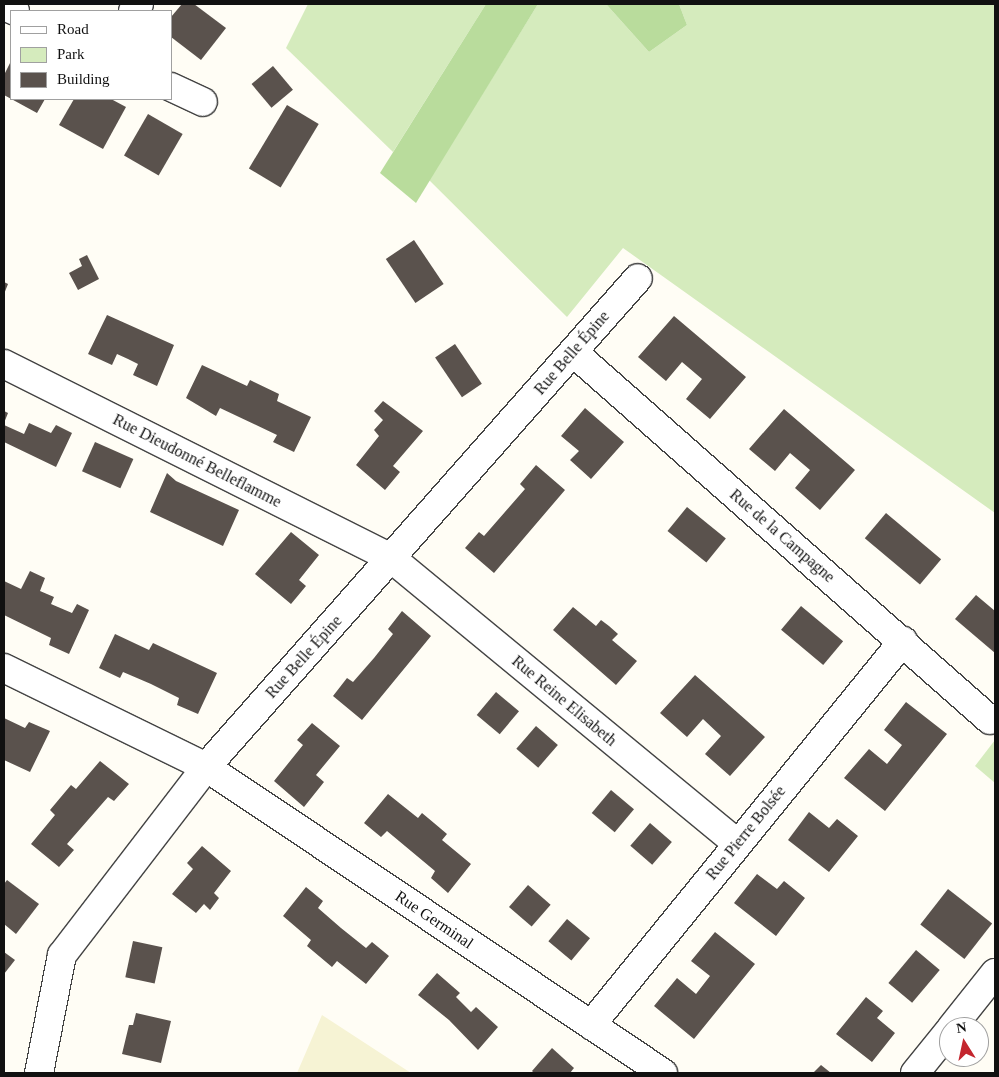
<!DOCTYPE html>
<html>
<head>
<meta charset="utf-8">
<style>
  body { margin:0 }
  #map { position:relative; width:999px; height:1077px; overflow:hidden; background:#fffdf5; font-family:Georgia,serif }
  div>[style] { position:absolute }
  .farmland>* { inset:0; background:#f6f3d4 }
  .green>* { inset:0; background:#d5ebbd }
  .forest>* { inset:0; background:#b9dc9c }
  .building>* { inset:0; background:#5a524d; transform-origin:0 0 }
  .roads { filter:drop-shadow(1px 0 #444) drop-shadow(-1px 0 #444) drop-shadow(0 1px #444) drop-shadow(0 -1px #444) }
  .minor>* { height:28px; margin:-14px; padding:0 14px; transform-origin:14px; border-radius:14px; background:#fff }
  span { translate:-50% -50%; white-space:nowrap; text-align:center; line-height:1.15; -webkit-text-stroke:5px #fff; paint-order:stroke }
  .street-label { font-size:16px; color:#111 }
  .frame { position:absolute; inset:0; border:5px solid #111; pointer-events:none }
  .legend { position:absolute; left:10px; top:10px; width:162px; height:90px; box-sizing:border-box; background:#fff; border:1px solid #a0a0a0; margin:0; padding:6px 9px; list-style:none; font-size:15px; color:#111 }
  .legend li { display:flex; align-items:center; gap:10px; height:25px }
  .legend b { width:25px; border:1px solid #a0a0a0 }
  .north { position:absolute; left:939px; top:1017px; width:50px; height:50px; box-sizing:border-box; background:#fff; border:1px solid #a0a0a0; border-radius:50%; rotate:350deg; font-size:14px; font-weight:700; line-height:20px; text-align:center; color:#111 }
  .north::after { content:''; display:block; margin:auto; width:18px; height:22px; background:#c4262e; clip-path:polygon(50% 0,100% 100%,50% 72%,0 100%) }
</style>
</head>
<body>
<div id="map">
  <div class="farmland">
    <div style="clip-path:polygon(322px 1015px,411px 1073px,297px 1073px)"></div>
  </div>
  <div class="green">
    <div style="clip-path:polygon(308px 4px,486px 4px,393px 152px,286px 48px)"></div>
    <div style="clip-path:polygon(538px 4px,606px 4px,649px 52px,687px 25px,679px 4px,995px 4px,995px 513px,623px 248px,567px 317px,429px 180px)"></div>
    <div style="clip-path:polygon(995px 740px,995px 783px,975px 766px)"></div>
  </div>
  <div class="forest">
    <div style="clip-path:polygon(486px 4px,538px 4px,416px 203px,380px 173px)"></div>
    <div style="clip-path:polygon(606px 4px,679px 4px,687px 25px,649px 52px)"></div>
  </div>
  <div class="building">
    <div style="clip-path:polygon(182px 4px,194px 4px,226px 28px,201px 60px,171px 37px,171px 17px)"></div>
    <div style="clip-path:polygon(11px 61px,11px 99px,45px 99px,37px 113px,4px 95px,4px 75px)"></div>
    <div style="left:273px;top:66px;width:31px;height:28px;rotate:50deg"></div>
    <div style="clip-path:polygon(74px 99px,111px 99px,126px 107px,103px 149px,59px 125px)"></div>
    <div style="left:287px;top:105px;width:37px;height:74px;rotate:31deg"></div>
    <div style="left:148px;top:114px;width:40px;height:48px;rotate:30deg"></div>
    <div style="left:414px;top:240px;width:53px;height:34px;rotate:56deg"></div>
    <div style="clip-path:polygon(87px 255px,99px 279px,78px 290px,69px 273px,82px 266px,79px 259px)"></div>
    <div style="clip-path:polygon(4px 282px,8px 284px,4px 294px)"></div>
    <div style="clip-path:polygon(107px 315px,174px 345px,157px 386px,133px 375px,138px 364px,128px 359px,117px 354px,112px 365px,88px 354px)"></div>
    <div style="clip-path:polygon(674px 316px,746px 377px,710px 419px,686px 399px,702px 379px,682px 362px,666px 381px,638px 357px)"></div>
    <div style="left:455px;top:344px;width:48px;height:24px;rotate:56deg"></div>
    <div style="clip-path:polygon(202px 365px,247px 386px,250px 380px,279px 394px,277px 401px,311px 417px,294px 452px,273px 442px,277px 435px,220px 408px,216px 416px,186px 398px)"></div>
    <div style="clip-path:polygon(383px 401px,423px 431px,393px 466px,400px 472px,385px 490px,356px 465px,379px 436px,374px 430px,383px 420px,374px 411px)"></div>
    <div style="clip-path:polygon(585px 408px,624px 442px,591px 479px,570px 460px,579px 451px,561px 436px)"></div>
    <div style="clip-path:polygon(784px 409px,855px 470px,820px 510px,795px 488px,810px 470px,790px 453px,775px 471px,749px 449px)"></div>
    <div style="clip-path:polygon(4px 411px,8px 413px,4px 423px)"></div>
    <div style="clip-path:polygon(29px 423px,51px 433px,56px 425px,72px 433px,56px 467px,4px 442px,4px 425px,24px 434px)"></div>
    <div style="left:95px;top:442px;width:42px;height:32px;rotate:24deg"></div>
    <div style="clip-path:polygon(536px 465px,565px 490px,494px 573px,465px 548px,479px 532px,484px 536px,525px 489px,520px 484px)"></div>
    <div style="clip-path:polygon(167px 473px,176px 481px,239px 510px,223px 546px,150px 512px)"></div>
    <div style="left:687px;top:507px;width:50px;height:31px;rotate:39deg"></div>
    <div style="left:886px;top:513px;width:72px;height:33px;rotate:40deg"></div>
    <div style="clip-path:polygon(291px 532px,319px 555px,299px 580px,306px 586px,291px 604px,255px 574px)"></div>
    <div style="clip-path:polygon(30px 571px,45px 578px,40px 591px,54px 597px,51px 604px,72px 613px,77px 604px,89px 610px,69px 654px,49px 645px,51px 638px,4px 615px,4px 581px,21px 589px)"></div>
    <div style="clip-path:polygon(976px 595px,995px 611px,995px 653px,955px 619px)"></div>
    <div style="left:801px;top:606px;width:55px;height:31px;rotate:40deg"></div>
    <div style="clip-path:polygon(573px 607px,596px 626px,601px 620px,609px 626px,618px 634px,612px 640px,637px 661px,616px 685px,553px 630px)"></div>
    <div style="clip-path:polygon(402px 611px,431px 636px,362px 720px,333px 696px,347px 678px,353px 682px,374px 658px,393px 634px,388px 629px)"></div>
    <div style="clip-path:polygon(115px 634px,149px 650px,153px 643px,217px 673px,198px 714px,177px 705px,179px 698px,151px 684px,123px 672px,120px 678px,99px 668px)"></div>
    <div style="clip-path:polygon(695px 675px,765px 737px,730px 776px,705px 754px,721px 736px,703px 719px,687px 737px,660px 713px)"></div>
    <div style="left:496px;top:692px;width:30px;height:30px;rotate:40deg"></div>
    <div style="clip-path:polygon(906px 702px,947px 734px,885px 811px,844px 778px,869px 749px,887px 764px,902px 745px,884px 730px)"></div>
    <div style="clip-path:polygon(4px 718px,25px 728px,29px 722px,50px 731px,30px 772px,4px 760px)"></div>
    <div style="clip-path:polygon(312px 723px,340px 746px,316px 775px,324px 782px,304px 807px,274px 781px,303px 745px,297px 740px)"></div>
    <div style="left:536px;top:726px;width:29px;height:30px;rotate:41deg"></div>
    <div style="clip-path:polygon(100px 761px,129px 784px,114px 801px,108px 797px,67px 844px,74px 850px,59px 867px,31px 844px,55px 815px,50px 810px,71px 785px,76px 789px)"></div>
    <div style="left:611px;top:790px;width:30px;height:30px;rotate:40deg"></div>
    <div style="clip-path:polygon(388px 794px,418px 818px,422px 813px,434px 823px,447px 834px,442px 840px,471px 864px,448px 893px,431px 878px,435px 871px,387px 831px,381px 837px,364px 823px)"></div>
    <div style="clip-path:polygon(809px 812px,829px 828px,837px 819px,858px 836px,829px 872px,788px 840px)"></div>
    <div style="left:650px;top:823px;width:29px;height:30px;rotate:41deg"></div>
    <div style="clip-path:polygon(202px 846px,231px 871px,214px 893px,219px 898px,210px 910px,204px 904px,196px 913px,172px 894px,193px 869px,187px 863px)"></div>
    <div style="clip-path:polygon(757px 874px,777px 889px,784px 881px,805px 898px,776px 936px,734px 903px)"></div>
    <div style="clip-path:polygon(7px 880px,39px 904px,16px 934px,4px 924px,4px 884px)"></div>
    <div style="left:528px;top:885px;width:30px;height:29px;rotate:41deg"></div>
    <div style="clip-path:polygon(306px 887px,323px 901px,318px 908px,341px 928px,366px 948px,372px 942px,389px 956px,366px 984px,337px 961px,332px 967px,307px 946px,311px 940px,283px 916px)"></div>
    <div style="left:948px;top:889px;width:56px;height:45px;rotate:38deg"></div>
    <div style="left:567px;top:919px;width:30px;height:29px;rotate:40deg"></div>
    <div style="clip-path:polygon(715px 932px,755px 964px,694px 1039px,654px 1006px,677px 978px,696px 994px,710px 976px,691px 961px)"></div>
    <div style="left:133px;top:941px;width:30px;height:37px;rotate:12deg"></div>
    <div style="left:916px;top:950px;width:31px;height:43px;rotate:40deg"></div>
    <div style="clip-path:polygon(4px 952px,15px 960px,4px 974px)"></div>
    <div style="clip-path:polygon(437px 973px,460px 993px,456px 997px,471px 1012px,476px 1007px,498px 1027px,478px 1050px,449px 1020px,418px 995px)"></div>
    <div style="clip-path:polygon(866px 997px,883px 1011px,877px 1018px,895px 1033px,872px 1062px,836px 1034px)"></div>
    <div style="clip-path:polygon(136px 1013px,171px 1021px,161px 1063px,122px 1054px,129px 1025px,133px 1025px)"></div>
    <div style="clip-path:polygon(552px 1048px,574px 1068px,570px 1073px,534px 1073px,532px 1071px)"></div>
    <div style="clip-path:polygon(821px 1065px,831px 1073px,813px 1073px)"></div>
  </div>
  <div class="roads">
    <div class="minor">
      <div style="left:4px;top:6px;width:12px;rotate:24deg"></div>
      <div style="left:133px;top:11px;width:9px;rotate:-49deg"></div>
      <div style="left:171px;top:87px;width:35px;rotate:25deg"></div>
      <div style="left:573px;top:352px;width:556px;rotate:41.43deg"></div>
      <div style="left:4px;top:364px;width:433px;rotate:26.6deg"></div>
      <div style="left:391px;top:558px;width:448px;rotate:39.5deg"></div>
      <div style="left:4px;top:668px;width:225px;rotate:26.1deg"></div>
      <div style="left:206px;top:767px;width:550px;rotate:33.81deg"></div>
      <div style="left:591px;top:1025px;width:495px;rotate:-50.9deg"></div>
      <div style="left:952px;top:1027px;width:69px;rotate:-51.5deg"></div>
      <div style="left:39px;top:1073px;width:120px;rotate:-79deg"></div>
      <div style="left:62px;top:955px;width:237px;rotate:-52.5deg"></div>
      <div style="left:206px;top:767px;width:652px;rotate:-48.54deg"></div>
      <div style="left:915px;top:1073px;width:54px;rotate:-51deg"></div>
    </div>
  </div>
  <div class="street-label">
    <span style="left:572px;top:353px;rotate:-49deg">Rue Belle Épine</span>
    <span style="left:197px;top:461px;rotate:27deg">Rue Dieudonné Belleflamme</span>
    <span style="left:782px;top:536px;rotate:41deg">Rue de la Campagne</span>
    <span style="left:304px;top:657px;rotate:-48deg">Rue Belle Épine</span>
    <span style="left:564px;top:701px;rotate:40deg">Rue Reine Elisabeth</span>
    <span style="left:746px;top:833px;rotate:-51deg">Rue Pierre Bolsée</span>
    <span style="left:434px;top:920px;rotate:34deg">Rue Germinal</span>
  </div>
  <div class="frame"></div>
  <ul class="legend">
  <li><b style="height:6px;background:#fff"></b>Road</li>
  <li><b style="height:14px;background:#d5ebbd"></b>Park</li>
  <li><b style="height:14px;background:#5a524d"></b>Building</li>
  </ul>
  <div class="north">N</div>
</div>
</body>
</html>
